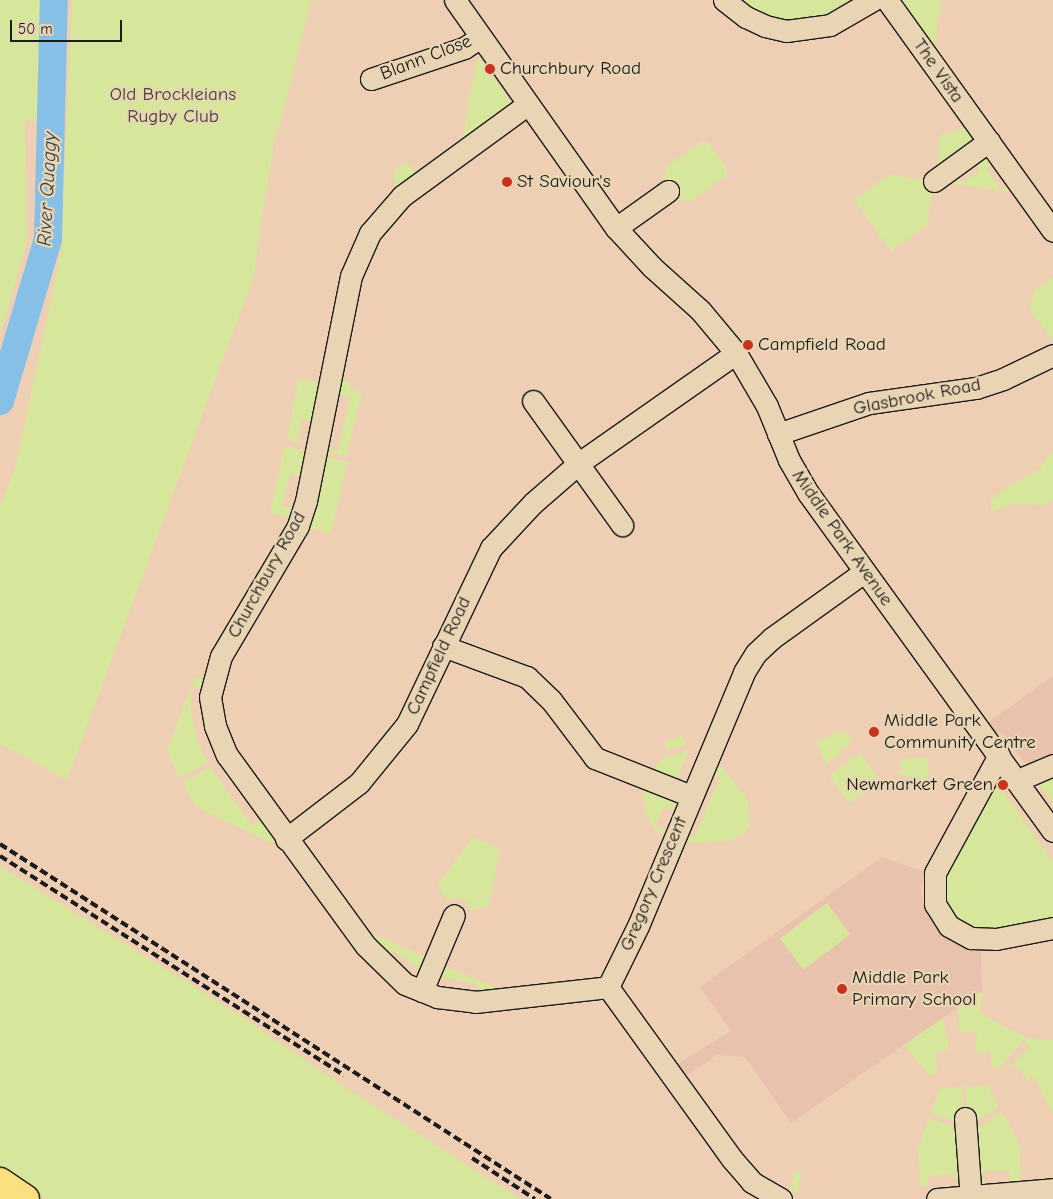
<!DOCTYPE html>
<html>
<head>
<meta charset="utf-8">
<style>
  body { margin:0 }
  #map { position:relative; width:1053px; height:1199px; overflow:hidden; background:#efcfb4; font-family:"Comic Neue",sans-serif }
  div>[style] { position:absolute }
  .built>* { inset:0; background:#e8c2ad }
  .green>* { inset:0; background:#d6e79b; transform-origin:0 0 }
  .river>* { height:28px; margin:-14px; padding:0 14px; transform-origin:14px; border-radius:14px; background:#87c0e6 }
  .roads { filter:drop-shadow(1px 0 #1c1c1c) drop-shadow(-1px 0 #1c1c1c) drop-shadow(0 1px #1c1c1c) drop-shadow(0 -1px #1c1c1c) }
  .minor>* { height:21px; margin:-10.5px; padding:0 10.5px; transform-origin:10.5px; border-radius:10.5px; background:#e9d5b3 }
  .highway>* { height:28px; margin:-14px; padding:0 14px; transform-origin:14px; border-radius:14px; background:#fce080 }
  .rail>* { height:4px; margin-top:-2px; transform-origin:0; background:repeating-linear-gradient(90deg,#1c1c1c 0 8px,transparent 0 12px) }
  .dots>* { width:14px; height:14px; translate:-50% -50%; box-sizing:border-box; border:2px solid #e9d5b3; border-radius:50% }
  span { translate:-50% -50%; white-space:nowrap; text-align:center; line-height:1.15; -webkit-text-stroke:4.5px #e9d5b3; paint-order:stroke }
  .street-label { font-size:19px; color:#1c1c1c }
  .poi-label { font-size:19px; color:#1c1c1c }
  .left { translate:0 -50%; text-align:left }
  .right { translate:-100% -50%; text-align:right }
  .park-label { font-size:19px; color:#414535 }
  .water-label { font-size:20px; color:#37454e; font-style:italic }
  .scale { position:absolute; left:10px; top:20px; width:112px; height:22px; box-sizing:border-box; border:2px solid #1c1c1c; border-top:0; padding-left:6px; font-size:15px; line-height:18px; white-space:nowrap; color:#1c1c1c; -webkit-text-stroke:4px #e9d5b3; paint-order:stroke }
</style>
</head>
<body>
<div id="map">
  <div class="built">
    <div style="clip-path:polygon(1053px 676px,1053px 759px,1031px 766px,1025px 763px,1003px 734px,991px 731px,987px 723px)"></div>
    <div style="clip-path:polygon(882px 857px,926px 872px,921px 888px,922px 899px,937px 929px,946px 936px,981px 946px,982px 991px,791px 1123px,745px 1057px,717px 1055px,686px 1076px,677px 1064px,731px 1031px,700px 987px)"></div>
  </div>
  <div class="green">
    <div style="clip-path:polygon(0 0,40px 0,39px 120px,25px 121px,27px 241px,0 335px)"></div>
    <div style="clip-path:polygon(72px 0,311px 0,279px 129px,276px 129px,253px 278px,67px 780px,0 744px,0 507px,16px 465px,61px 252px)"></div>
    <div style="clip-path:polygon(737px 0,857px 0,829px 16px,783px 21px,760px 15px)"></div>
    <div style="clip-path:polygon(900px 0,941px 0,934px 49px)"></div>
    <div style="clip-path:polygon(478px 56px,512px 104px,463px 139px,470px 94px)"></div>
    <div style="clip-path:polygon(968px 127px,976px 138px,937px 166px,940px 135px)"></div>
    <div style="clip-path:polygon(701px 142px,707px 142px,727px 169px,727px 175px,691px 201px,679px 200px,678px 187px,664px 179px,666px 167px)"></div>
    <div style="clip-path:polygon(988px 155px,993px 163px,986px 168px,1001px 190px,1009px 185px,1013px 191px,1011px 192px,949px 183px,956px 175px,962px 183px,980px 171px,974px 163px)"></div>
    <div style="clip-path:polygon(406px 163px,416px 172px,395px 188px,394px 172px)"></div>
    <div style="clip-path:polygon(890px 174px,924px 181px,932px 191px,927px 225px,891px 251px,854px 200px)"></div>
    <div style="clip-path:polygon(1053px 277px,1053px 340px,1031px 312px,1033px 292px)"></div>
    <div style="clip-path:polygon(301px 379px,320px 383px,312px 421px,301px 419px,297px 441px,307px 446px,287px 439px,298px 381px)"></div>
    <div style="clip-path:polygon(341px 380px,351px 382px,350px 390px,362px 393px,346px 457px,327px 453px,327px 448px,338px 451px,350px 397px,338px 394px)"></div>
    <div style="clip-path:polygon(288px 447px,306px 451px,301px 476px,291px 473px,282px 506px,292px 509px,289px 518px,270px 513px,284px 448px)"></div>
    <div style="clip-path:polygon(1053px 452px,1053px 500px,1043px 505px,1011px 504px,991px 512px,991px 500px,1004px 489px,1040px 469px,1048px 455px)"></div>
    <div style="left:325px;top:457px;width:23px;height:73px;rotate:13deg"></div>
    <div style="clip-path:polygon(194px 678px,203px 680px,202px 688px,191px 686px,191px 714px,198px 743px,207px 762px,182px 777px,178px 776px,167px 751px)"></div>
    <div style="clip-path:polygon(839px 731px,848px 734px,852px 743px,826px 764px,816px 742px)"></div>
    <div style="clip-path:polygon(682px 736px,686px 745px,668px 750px,664px 742px)"></div>
    <div style="clip-path:polygon(689px 750px,676px 781px,651px 772px,662px 759px)"></div>
    <div style="left:859px;top:753px;width:34px;height:38px;rotate:52deg"></div>
    <div style="clip-path:polygon(932px 757px,928px 759px,928px 779px,900px 775px,900px 770px,905px 768px,900px 767px,901px 759px)"></div>
    <div style="clip-path:polygon(717px 761px,748px 800px,749px 825px,743px 834px,730px 841px,682px 843px,686px 835px,694px 837px,720px 778px,712px 772px)"></div>
    <div style="clip-path:polygon(210px 767px,252px 826px,261px 820px,276px 840px,271px 843px,196px 807px,184px 786px,185px 781px)"></div>
    <div style="clip-path:polygon(1053px 776px,1053px 803px,1037px 782px)"></div>
    <div style="clip-path:polygon(992px 784px,997px 784px,1053px 861px,1053px 922px,981px 933px,947px 913px,941px 877px)"></div>
    <div style="clip-path:polygon(645px 787px,675px 801px,673px 811px,664px 807px,655px 826px,665px 831px,664px 835px,657px 832px,647px 817px,643px 796px)"></div>
    <div style="clip-path:polygon(473px 837px,500px 849px,488px 907px,470px 910px,467px 902px,459px 897px,447px 901px,438px 885px)"></div>
    <div style="clip-path:polygon(0 866px,238px 1014px,337px 1082px,520px 1199px,47px 1199px,0 1169px)"></div>
    <div style="left:827px;top:903px;width:39px;height:59px;rotate:53deg"></div>
    <div style="clip-path:polygon(373px 934px,427px 958px,416px 978px,419px 969px,394px 951px,389px 957px,372px 937px)"></div>
    <div style="clip-path:polygon(443px 965px,499px 989px,478px 992px,478px 984px,440px 977px,437px 987px,434px 983px)"></div>
    <div style="clip-path:polygon(982px 991px,980px 1013px,1026px 1038px,1053px 1041px,1053px 1115px,1034px 1077px,1027px 1080px,1019px 1069px,1012px 1065px,1030px 1046px,1024px 1040px,998px 1069px,992px 1068px,991px 1052px,975px 1052px,977px 1033px,960px 1032px,958px 1007px)"></div>
    <div style="clip-path:polygon(943px 1018px,949px 1051px,935px 1052px,937px 1074px,929px 1075px,904px 1045px)"></div>
    <div style="clip-path:polygon(987px 1085px,999px 1108px,979px 1119px,976px 1111px,967px 1108px,965px 1087px)"></div>
    <div style="clip-path:polygon(962px 1087px,963px 1108px,956px 1113px,955px 1122px,931px 1113px,940px 1088px)"></div>
    <div style="clip-path:polygon(1002px 1112px,1019px 1144px,1021px 1180px,1010px 1181px,1009px 1170px,983px 1171px,983px 1182px,979px 1182px,976px 1129px)"></div>
    <div style="clip-path:polygon(929px 1118px,963px 1130px,967px 1185px,957px 1186px,956px 1174px,928px 1176px,928px 1186px,921px 1187px,918px 1149px)"></div>
    <div style="clip-path:polygon(795px 1170px,801px 1172px,798px 1193px,787px 1190px,791px 1188px)"></div>
  </div>
  <div class="river">
    <div style="left:0;top:401px;width:169px;rotate:-73.5deg"></div>
    <div style="left:48px;top:239px;width:239px;rotate:-88.6deg"></div>
  </div>
  <div class="roads">
    <div class="minor">
      <div style="left:455px;top:0;width:279px;rotate:54.8deg"></div>
      <div style="left:616px;top:228px;width:53px;rotate:47.3deg"></div>
      <div style="left:652px;top:267px;width:64px;rotate:41.9deg"></div>
      <div style="left:700px;top:310px;width:56px;rotate:50.1deg"></div>
      <div style="left:736px;top:353px;width:61px;rotate:59.7deg"></div>
      <div style="left:767px;top:406px;width:58px;rotate:67.8deg"></div>
      <div style="left:789px;top:460px;width:38px;rotate:60deg"></div>
      <div style="left:808px;top:493px;width:417px;rotate:54.1deg"></div>
      <div style="left:724px;top:0;width:28px;rotate:38deg"></div>
      <div style="left:746px;top:17px;width:21px;rotate:25deg"></div>
      <div style="left:765px;top:26px;width:22px;rotate:13deg"></div>
      <div style="left:786px;top:31px;width:44px;rotate:-7.8deg"></div>
      <div style="left:830px;top:25px;width:50px;rotate:-30.2deg"></div>
      <div style="left:887px;top:0;width:284px;rotate:54.3deg"></div>
      <div style="left:371px;top:79px;width:98px;rotate:-18.4deg"></div>
      <div style="left:464px;top:48px;width:20px;rotate:-33deg"></div>
      <div style="left:528px;top:104px;width:156px;rotate:143.9deg"></div>
      <div style="left:402px;top:196px;width:49px;rotate:130.9deg"></div>
      <div style="left:370px;top:233px;width:47px;rotate:113.8deg"></div>
      <div style="left:351px;top:276px;width:229px;rotate:101.3deg"></div>
      <div style="left:306px;top:501px;width:26px;rotate:108deg"></div>
      <div style="left:298px;top:526px;width:151px;rotate:120.6deg"></div>
      <div style="left:221px;top:656px;width:42px;rotate:105deg"></div>
      <div style="left:210px;top:697px;width:29px;rotate:80deg"></div>
      <div style="left:215px;top:726px;width:31px;rotate:68deg"></div>
      <div style="left:227px;top:755px;width:236px;rotate:54deg"></div>
      <div style="left:366px;top:946px;width:54px;rotate:44.3deg"></div>
      <div style="left:405px;top:984px;width:35px;rotate:22deg"></div>
      <div style="left:437px;top:997px;width:38px;rotate:7deg"></div>
      <div style="left:475px;top:1002px;width:134px;rotate:-6.4deg"></div>
      <div style="left:934px;top:181px;width:68px;rotate:-36deg"></div>
      <div style="left:616px;top:228px;width:64px;rotate:-35.4deg"></div>
      <div style="left:533px;top:401px;width:153px;rotate:54.3deg"></div>
      <div style="left:778px;top:434px;width:96px;rotate:-18.8deg"></div>
      <div style="left:869px;top:403px;width:108px;rotate:-8deg"></div>
      <div style="left:976px;top:388px;width:28px;rotate:-18deg"></div>
      <div style="left:1003px;top:379px;width:55px;rotate:-25.6deg"></div>
      <div style="left:443px;top:646px;width:90px;rotate:20.3deg"></div>
      <div style="left:527px;top:677px;width:33px;rotate:44deg"></div>
      <div style="left:551px;top:700px;width:73px;rotate:52.8deg"></div>
      <div style="left:595px;top:758px;width:103px;rotate:21.6deg"></div>
      <div style="left:999px;top:755px;width:134px;rotate:118.5deg"></div>
      <div style="left:935px;top:873px;width:31px;rotate:90deg"></div>
      <div style="left:935px;top:904px;width:26px;rotate:58deg"></div>
      <div style="left:949px;top:926px;width:25px;rotate:29deg"></div>
      <div style="left:971px;top:938px;width:25px;rotate:2deg"></div>
      <div style="left:996px;top:939px;width:58px;rotate:-10.9deg"></div>
      <div style="left:1018px;top:780px;width:38px;rotate:-23deg"></div>
      <div style="left:286px;top:839px;width:92px;rotate:-37.5deg"></div>
      <div style="left:359px;top:783px;width:76px;rotate:-50.9deg"></div>
      <div style="left:407px;top:724px;width:195px;rotate:-64.5deg"></div>
      <div style="left:491px;top:548px;width:62px;rotate:-47deg"></div>
      <div style="left:533px;top:503px;width:61px;rotate:-41deg"></div>
      <div style="left:579px;top:463px;width:192px;rotate:-35deg"></div>
      <div style="left:422px;top:991px;width:82px;rotate:-67.2deg"></div>
      <div style="left:965px;top:1118px;width:81px;rotate:85.8deg"></div>
      <div style="left:781px;top:1199px;width:34px;rotate:-150deg"></div>
      <div style="left:752px;top:1182px;width:30px;rotate:-131deg"></div>
      <div style="left:732px;top:1159px;width:212px;rotate:-125.8deg"></div>
      <div style="left:608px;top:987px;width:68px;rotate:-63.8deg"></div>
      <div style="left:638px;top:926px;width:275px;rotate:-67.3deg"></div>
      <div style="left:744px;top:672px;width:22px;rotate:-58deg"></div>
      <div style="left:756px;top:653px;width:22px;rotate:-43deg"></div>
      <div style="left:772px;top:638px;width:113px;rotate:-35.7deg"></div>
      <div style="left:937px;top:1199px;width:116px;rotate:-4.9deg"></div>
    </div>
    <div class="highway">
      <div style="left:0;top:1182px;width:30px;rotate:34deg"></div>
    </div>
  </div>
  <div class="rail">
    <div style="left:0;top:844px;width:655px;rotate:32.79deg"></div>
    <div style="left:0;top:856px;width:408px;rotate:32.5deg"></div>
    <div style="left:472px;top:1158px;width:75px;rotate:33.1deg"></div>
  </div>
  <div class="dots">
    <div style="left:490px;top:69px;background:#c8321e"></div>
    <div style="left:507px;top:182px;background:#c8321e"></div>
    <div style="left:748px;top:345px;background:#c8321e"></div>
    <div style="left:874px;top:732px;background:#c8321e"></div>
    <div style="left:1003px;top:785px;background:#c8321e"></div>
    <div style="left:842px;top:989px;background:#c8321e"></div>
  </div>
  <div class="street-label">
    <span style="left:426px;top:58px;rotate:-21deg">Blann Close</span>
    <span style="left:938px;top:71px;rotate:55deg">The Vista</span>
    <span style="left:917px;top:397px;rotate:-11deg">Glasbrook Road</span>
    <span style="left:842px;top:538px;rotate:55deg">Middle Park Avenue</span>
    <span style="left:267px;top:575px;rotate:-61deg">Churchbury Road</span>
    <span style="left:439px;top:656px;rotate:-65deg">Campfield Road</span>
    <span style="left:654px;top:884px;rotate:-67deg">Gregory Crescent</span>
  </div>
  <div class="poi-label">
    <span class="left" style="left:500px;top:69px">Churchbury Road</span>
    <span class="left" style="left:517px;top:182px">St Saviour's</span>
    <span class="left" style="left:758px;top:345px">Campfield Road</span>
    <span class="left" style="left:884px;top:732px">Middle Park<br>Community Centre</span>
    <span class="right" style="left:993px;top:785px">Newmarket Green</span>
    <span class="left" style="left:852px;top:989px">Middle Park<br>Primary School</span>
  </div>
  <div class="park-label">
    <span style="left:173px;top:106px">Old Brockleians<br>Rugby Club</span>
  </div>
  <div class="water-label">
    <span style="left:47px;top:189px;rotate:-87deg">River Quaggy</span>
  </div>
  <div class="scale">50 m</div>
</div>
</body>
</html>
